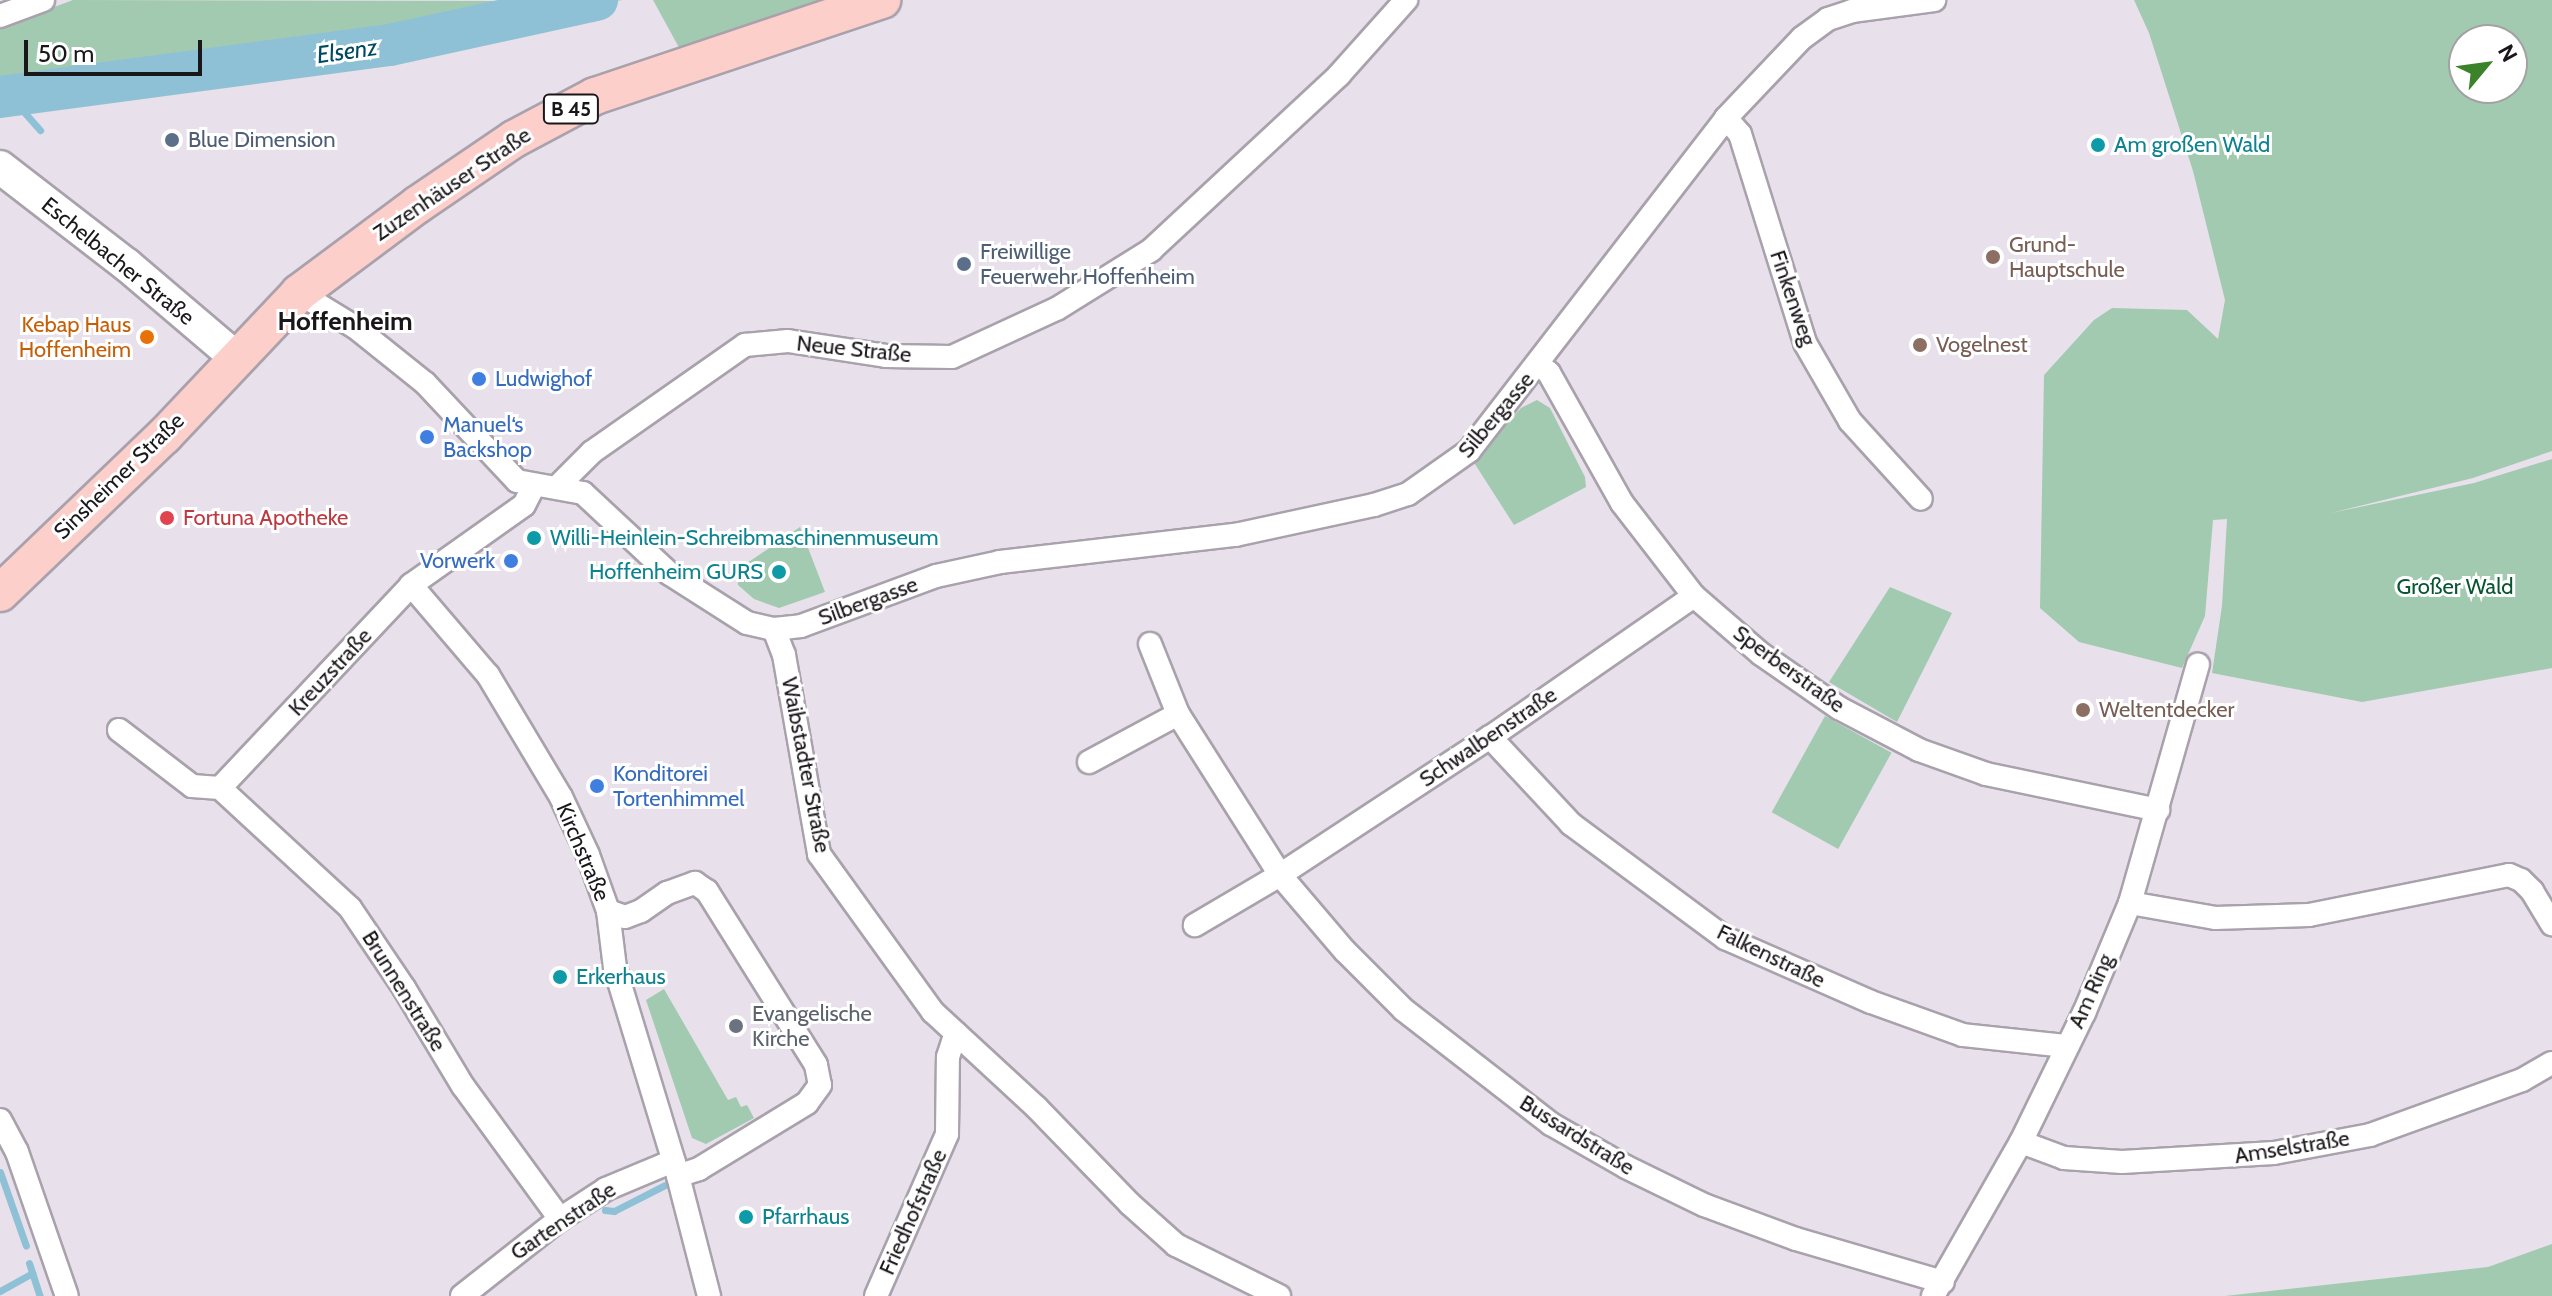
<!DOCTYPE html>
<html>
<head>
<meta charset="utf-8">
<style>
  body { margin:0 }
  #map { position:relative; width:2552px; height:1296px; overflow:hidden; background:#e8e0eb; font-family:Cabin,sans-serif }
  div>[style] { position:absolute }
  .green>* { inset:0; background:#a2cab0; transform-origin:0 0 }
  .stream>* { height:7px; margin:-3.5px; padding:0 3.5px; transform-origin:3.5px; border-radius:3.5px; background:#8ec1d6 }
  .river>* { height:42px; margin:-21px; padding:0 21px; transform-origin:21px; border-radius:21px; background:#8ec1d6 }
  .roads { filter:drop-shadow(2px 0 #a9a1ab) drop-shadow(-2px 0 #a9a1ab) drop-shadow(0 2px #a9a1ab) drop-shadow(0 -2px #a9a1ab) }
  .minor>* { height:22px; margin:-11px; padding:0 11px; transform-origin:11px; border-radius:11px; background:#fff }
  .secondary>* { height:32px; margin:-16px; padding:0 16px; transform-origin:16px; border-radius:16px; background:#fff }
  .primary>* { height:36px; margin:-18px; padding:0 18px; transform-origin:18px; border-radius:18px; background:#fccfcb }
  .dots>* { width:22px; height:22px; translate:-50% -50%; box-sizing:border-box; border:4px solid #fff; border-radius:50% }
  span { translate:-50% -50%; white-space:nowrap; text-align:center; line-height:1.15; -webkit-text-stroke:6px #fff; paint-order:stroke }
  .shield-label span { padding:2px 6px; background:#fff; border:2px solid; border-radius:6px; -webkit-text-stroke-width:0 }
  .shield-label { font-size:20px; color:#1a171a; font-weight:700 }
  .service-label { font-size:22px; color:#4e5e75 }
  .left { translate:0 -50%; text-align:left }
  .culture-label { font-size:22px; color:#0d838f }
  .right { translate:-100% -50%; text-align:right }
  .street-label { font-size:22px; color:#1a171a }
  .education-label { font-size:22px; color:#785e54 }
  .food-label { font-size:22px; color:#c56008 }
  .shop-label { font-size:22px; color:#366cbe }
  .health-label { font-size:22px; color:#be3a42 }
  .park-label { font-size:22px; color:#085532 }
  .worship-label { font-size:22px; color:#5b616d }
  .water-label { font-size:24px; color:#004a60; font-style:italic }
  .quarter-label { font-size:26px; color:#1a171a; font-weight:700 }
  .north { position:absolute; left:2448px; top:24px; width:80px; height:80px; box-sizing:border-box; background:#fff; border:2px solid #a3a2a3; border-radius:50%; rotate:61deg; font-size:22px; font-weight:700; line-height:32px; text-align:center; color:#1a171a }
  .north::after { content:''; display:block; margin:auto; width:28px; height:36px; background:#3a832a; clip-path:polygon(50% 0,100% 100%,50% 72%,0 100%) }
  .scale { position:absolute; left:24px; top:40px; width:178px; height:36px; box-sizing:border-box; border:4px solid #1a171a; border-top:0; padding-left:10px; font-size:24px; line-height:28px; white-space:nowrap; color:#1a171a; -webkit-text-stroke:6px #fff; paint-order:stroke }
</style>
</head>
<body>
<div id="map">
  <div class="green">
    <div style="clip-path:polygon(73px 0,551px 1px,622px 0,0 117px,0 27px)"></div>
    <div style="clip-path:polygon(653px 0,832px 0,682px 53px)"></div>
    <div style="clip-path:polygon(evenodd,2134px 0,2552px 0,2552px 451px,2473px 478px,2331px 513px,2474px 483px,2552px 459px,2552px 668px,2362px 702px,2212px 673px,2222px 606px,2227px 519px,2213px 520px,2205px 616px,2182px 668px,2079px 642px,2040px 608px,2044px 375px,2094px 320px,2112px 308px,2187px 310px,2218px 339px,2225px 300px,2193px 171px,2149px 33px,2134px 0,2464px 40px,2512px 40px,2512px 88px,2464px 88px,2464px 40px)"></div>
    <div style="clip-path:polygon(1537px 400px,1550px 408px,1585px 477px,1586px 487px,1514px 525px,1473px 461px,1521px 408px)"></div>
    <div style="clip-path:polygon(800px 527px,825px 592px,779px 608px,754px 599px,738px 585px,737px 570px)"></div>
    <div style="clip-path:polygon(1890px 587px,1952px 613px,1897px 722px,1829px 682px)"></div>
    <div style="left:1825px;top:716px;width:76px;height:110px;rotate:29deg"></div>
    <div style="clip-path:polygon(664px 989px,728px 1100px,736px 1097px,741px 1107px,747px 1105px,754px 1118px,706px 1144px,692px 1138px,646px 1000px)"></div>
    <div style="clip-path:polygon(2552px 1244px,2552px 1296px,2225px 1296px,2488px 1267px)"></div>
  </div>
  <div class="stream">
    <div style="left:9px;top:95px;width:47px;rotate:48.5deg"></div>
    <div style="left:0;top:1172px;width:78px;rotate:70.6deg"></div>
    <div style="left:605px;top:1210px;width:9px;rotate:6deg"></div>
    <div style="left:614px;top:1211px;width:57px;rotate:-27deg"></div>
    <div style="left:29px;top:1263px;width:35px;rotate:72deg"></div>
    <div style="left:0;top:1291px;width:37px;rotate:-29deg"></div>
  </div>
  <div class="river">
    <div style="left:0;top:97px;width:393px;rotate:-7.6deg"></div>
    <div style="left:390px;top:45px;width:212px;rotate:-12.3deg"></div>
  </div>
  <div class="roads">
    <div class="minor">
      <div style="left:0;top:16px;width:46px;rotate:-20.4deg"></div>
      <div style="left:1726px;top:118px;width:21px;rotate:49deg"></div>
      <div style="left:1740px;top:134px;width:219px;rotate:72.7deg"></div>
      <div style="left:1805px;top:343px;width:90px;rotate:60deg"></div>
      <div style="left:1850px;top:421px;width:105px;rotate:47.7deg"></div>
      <div style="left:299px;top:293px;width:66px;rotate:31.3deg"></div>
      <div style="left:355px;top:327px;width:90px;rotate:38.7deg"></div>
      <div style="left:425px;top:383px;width:134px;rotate:46.8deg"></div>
      <div style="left:517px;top:481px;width:67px;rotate:10.3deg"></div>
      <div style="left:583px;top:493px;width:119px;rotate:43deg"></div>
      <div style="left:670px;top:574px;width:91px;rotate:32.5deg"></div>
      <div style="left:747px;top:623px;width:28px;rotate:13deg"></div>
      <div style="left:774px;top:629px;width:27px;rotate:-6deg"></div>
      <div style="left:801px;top:626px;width:144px;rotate:-20.3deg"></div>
      <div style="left:936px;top:576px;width:66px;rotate:-12.3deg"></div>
      <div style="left:1000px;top:562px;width:237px;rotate:-6.6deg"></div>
      <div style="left:1235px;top:535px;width:142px;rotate:-12.2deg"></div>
      <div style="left:1374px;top:505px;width:36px;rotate:-18deg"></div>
      <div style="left:1408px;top:494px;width:75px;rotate:-35.2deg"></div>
      <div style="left:1469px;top:451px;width:421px;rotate:-52.3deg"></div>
      <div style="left:1726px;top:118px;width:110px;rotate:-46.5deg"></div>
      <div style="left:1802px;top:38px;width:32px;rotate:-36deg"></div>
      <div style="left:1828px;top:19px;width:25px;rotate:-18deg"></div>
      <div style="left:1852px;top:11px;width:83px;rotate:-7.6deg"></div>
      <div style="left:1538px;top:364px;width:14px;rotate:39deg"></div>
      <div style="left:1549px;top:373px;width:149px;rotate:60.7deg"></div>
      <div style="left:1622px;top:503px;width:118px;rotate:52.3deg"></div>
      <div style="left:1694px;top:596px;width:89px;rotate:40.9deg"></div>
      <div style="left:1761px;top:654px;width:95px;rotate:34.7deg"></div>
      <div style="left:1839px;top:708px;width:90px;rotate:27.7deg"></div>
      <div style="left:1919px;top:750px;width:71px;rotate:19.7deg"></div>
      <div style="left:1986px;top:774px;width:176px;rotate:11.8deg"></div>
      <div style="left:557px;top:487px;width:49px;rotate:-45deg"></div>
      <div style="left:592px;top:452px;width:187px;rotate:-35deg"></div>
      <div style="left:745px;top:345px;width:43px;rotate:-5.3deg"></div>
      <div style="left:788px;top:341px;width:99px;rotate:8.7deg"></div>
      <div style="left:886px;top:356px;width:66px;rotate:0.9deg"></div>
      <div style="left:952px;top:357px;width:117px;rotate:-24.8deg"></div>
      <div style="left:1058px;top:308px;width:110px;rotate:-31.9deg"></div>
      <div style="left:1151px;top:250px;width:257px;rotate:-42.9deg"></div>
      <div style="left:1339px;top:75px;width:101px;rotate:-48.2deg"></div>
      <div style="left:411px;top:585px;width:118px;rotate:49.5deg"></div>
      <div style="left:488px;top:675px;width:142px;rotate:59.1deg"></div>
      <div style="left:561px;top:797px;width:64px;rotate:65deg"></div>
      <div style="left:588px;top:855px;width:59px;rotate:70.3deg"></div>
      <div style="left:608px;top:911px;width:57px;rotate:83deg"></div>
      <div style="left:615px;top:968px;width:217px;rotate:73.1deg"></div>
      <div style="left:678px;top:1176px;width:124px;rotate:75.5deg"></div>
      <div style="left:1694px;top:596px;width:248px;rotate:145.3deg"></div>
      <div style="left:1490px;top:737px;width:251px;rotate:146.7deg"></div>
      <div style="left:1280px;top:875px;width:100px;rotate:49.5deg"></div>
      <div style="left:1345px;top:951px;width:83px;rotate:45deg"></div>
      <div style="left:1404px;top:1010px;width:186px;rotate:37.8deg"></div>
      <div style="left:1551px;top:1124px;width:86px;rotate:29.8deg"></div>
      <div style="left:1626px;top:1167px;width:87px;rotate:26deg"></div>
      <div style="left:1704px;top:1205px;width:98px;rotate:20.3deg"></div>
      <div style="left:1796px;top:1239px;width:153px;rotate:16.3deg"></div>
      <div style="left:774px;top:629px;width:28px;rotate:69deg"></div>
      <div style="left:784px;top:655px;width:202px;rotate:80deg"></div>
      <div style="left:819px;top:854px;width:195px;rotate:54.2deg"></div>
      <div style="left:933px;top:1012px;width:140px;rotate:42.7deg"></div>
      <div style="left:1036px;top:1107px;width:135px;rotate:45.9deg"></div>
      <div style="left:1130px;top:1204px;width:62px;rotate:41.7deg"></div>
      <div style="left:1176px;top:1245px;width:115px;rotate:26.3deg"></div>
      <div style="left:1150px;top:644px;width:75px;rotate:68.2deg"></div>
      <div style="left:1178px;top:714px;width:191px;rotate:57.6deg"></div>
      <div style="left:1280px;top:875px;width:99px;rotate:149.5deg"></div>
      <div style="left:119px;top:730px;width:92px;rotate:37.5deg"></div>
      <div style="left:192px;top:786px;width:28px;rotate:4deg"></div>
      <div style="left:1490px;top:737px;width:119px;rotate:47deg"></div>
      <div style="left:1571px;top:824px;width:192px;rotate:36.5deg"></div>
      <div style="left:1725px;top:938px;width:159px;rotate:23.7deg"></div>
      <div style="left:1871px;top:1002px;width:98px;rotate:19.7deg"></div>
      <div style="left:1963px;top:1035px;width:104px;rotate:6.1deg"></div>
      <div style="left:1089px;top:762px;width:101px;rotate:-28.3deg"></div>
      <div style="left:220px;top:788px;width:177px;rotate:42.7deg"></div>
      <div style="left:350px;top:908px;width:97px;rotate:56deg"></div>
      <div style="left:404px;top:988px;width:114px;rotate:59deg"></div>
      <div style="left:463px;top:1086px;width:165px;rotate:53.9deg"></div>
      <div style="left:220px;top:788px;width:279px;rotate:-46.7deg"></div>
      <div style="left:411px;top:585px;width:138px;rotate:-35.3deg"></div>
      <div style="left:524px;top:505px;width:22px;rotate:-63deg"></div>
      <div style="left:2130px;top:903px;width:86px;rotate:10deg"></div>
      <div style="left:2215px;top:918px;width:94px;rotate:-1.8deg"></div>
      <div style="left:2309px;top:915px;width:204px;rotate:-11.3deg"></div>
      <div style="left:2509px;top:875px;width:13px;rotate:23deg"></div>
      <div style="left:2521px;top:880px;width:16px;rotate:45deg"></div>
      <div style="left:2532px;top:891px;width:39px;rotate:59deg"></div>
      <div style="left:608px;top:911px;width:18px;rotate:19deg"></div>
      <div style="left:625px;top:917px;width:17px;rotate:-21deg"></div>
      <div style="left:641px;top:911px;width:32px;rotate:-35deg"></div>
      <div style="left:667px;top:893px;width:30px;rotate:-20deg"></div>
      <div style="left:695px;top:883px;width:14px;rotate:34deg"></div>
      <div style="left:707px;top:891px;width:205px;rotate:57.9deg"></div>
      <div style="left:816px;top:1065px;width:20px;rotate:79deg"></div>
      <div style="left:820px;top:1085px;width:22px;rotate:126deg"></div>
      <div style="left:807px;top:1103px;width:127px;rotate:148.6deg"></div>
      <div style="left:699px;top:1169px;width:22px;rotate:162deg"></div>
      <div style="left:0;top:1120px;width:36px;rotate:62deg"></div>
      <div style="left:17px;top:1152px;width:152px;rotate:70.9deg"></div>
      <div style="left:2021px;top:1142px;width:46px;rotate:20.4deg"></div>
      <div style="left:2064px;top:1158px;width:58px;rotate:3.9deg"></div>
      <div style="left:2122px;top:1162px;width:152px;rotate:-3.4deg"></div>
      <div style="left:2274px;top:1153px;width:98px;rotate:-10.6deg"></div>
      <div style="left:2370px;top:1135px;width:162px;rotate:-19.9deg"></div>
      <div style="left:2522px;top:1080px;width:34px;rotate:-30deg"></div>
      <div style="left:462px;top:1296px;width:125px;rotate:-38.2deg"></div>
      <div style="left:560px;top:1219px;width:55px;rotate:-33.1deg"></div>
      <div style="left:606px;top:1189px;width:73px;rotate:-22.7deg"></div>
      <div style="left:876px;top:1296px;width:177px;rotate:-66.3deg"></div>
      <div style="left:947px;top:1134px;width:77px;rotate:-89.3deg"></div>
      <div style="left:948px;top:1057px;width:25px;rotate:-72deg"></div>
      <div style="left:1933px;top:1296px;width:177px;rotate:-60.3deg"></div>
      <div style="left:2021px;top:1142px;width:144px;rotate:-64deg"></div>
      <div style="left:2084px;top:1013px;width:119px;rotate:-67.3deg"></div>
      <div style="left:2130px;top:903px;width:248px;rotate:-74.1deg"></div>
    </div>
    <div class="secondary">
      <div style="left:0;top:167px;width:160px;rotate:37.7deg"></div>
      <div style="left:127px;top:265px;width:142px;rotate:40.4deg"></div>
    </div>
    <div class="primary">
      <div style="left:0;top:593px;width:227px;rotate:-43.8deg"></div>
      <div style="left:164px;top:436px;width:197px;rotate:-46.6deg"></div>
      <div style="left:299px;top:293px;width:147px;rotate:-36.7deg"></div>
      <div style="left:417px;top:205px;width:117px;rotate:-34.2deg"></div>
      <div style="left:514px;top:139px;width:92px;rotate:-28deg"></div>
      <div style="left:595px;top:96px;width:303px;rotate:-18.5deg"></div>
    </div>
  </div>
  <div class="dots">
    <div style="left:172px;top:140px;background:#5c6f8a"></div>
    <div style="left:2098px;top:145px;background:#0f9aa8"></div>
    <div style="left:1993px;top:257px;background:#8d6e63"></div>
    <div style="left:964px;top:264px;background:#5c6f8a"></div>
    <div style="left:147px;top:337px;background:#e8710a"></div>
    <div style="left:1920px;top:345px;background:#8d6e63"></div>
    <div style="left:479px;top:379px;background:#3f7fe0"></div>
    <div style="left:427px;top:437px;background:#3f7fe0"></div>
    <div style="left:167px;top:518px;background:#e0444e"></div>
    <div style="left:534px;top:538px;background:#0f9aa8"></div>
    <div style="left:511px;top:561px;background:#3f7fe0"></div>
    <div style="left:779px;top:572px;background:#0f9aa8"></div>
    <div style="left:2083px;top:710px;background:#8d6e63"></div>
    <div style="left:597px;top:786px;background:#3f7fe0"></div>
    <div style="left:560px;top:977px;background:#0f9aa8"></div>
    <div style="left:736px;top:1026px;background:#6b7280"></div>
    <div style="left:746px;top:1217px;background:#0f9aa8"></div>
  </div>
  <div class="shield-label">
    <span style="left:571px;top:109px">B 45</span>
  </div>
  <div class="service-label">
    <span class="left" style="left:188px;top:140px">Blue Dimension</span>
    <span class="left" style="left:980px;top:264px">Freiwillige<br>Feuerwehr Hoffenheim</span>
  </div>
  <div class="culture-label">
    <span class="left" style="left:2114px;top:145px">Am großen Wald</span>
    <span class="left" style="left:550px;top:538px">Willi-Heinlein-Schreibmaschinenmuseum</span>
    <span class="right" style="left:763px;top:572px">Hoffenheim GURS</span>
    <span class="left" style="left:576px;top:977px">Erkerhaus</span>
    <span class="left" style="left:762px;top:1217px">Pfarrhaus</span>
  </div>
  <div class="street-label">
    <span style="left:452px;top:184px;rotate:-34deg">Zuzenhäuser Straße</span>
    <span style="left:118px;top:261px;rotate:39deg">Eschelbacher Straße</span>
    <span style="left:1793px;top:298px;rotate:71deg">Finkenweg</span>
    <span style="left:854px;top:349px;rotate:6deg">Neue Straße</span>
    <span style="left:1496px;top:415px;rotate:-50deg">Silbergasse</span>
    <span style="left:119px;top:476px;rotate:-44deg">Sinsheimer Straße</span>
    <span style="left:868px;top:601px;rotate:-20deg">Silbergasse</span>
    <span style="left:1789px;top:669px;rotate:36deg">Sperberstraße</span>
    <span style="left:330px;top:672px;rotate:-47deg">Kreuzstraße</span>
    <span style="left:1488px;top:737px;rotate:-34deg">Schwalbenstraße</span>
    <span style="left:806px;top:765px;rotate:79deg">Waibstadter Straße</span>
    <span style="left:583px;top:852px;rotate:67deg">Kirchstraße</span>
    <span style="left:1771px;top:956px;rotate:26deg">Falkenstraße</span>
    <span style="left:404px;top:991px;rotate:58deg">Brunnenstraße</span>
    <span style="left:2091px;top:991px;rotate:-66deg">Am Ring</span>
    <span style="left:1577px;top:1135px;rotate:32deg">Bussardstraße</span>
    <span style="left:2292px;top:1147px;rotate:-9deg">Amselstraße</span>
    <span style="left:913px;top:1212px;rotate:-66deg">Friedhofstraße</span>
    <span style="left:563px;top:1221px;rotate:-34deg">Gartenstraße</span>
  </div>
  <div class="education-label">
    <span class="left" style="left:2009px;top:257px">Grund-<br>Hauptschule</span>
    <span class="left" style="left:1936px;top:345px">Vogelnest</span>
    <span class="left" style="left:2099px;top:710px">Weltentdecker</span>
  </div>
  <div class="food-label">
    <span class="right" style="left:131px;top:337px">Kebap Haus<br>Hoffenheim</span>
  </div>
  <div class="shop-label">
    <span class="left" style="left:495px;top:379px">Ludwighof</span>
    <span class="left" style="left:443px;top:437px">Manuel‘s<br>Backshop</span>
    <span class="right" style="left:495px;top:561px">Vorwerk</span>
    <span class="left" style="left:613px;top:786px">Konditorei<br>Tortenhimmel</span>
  </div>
  <div class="health-label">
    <span class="left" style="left:183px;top:518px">Fortuna Apotheke</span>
  </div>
  <div class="park-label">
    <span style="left:2455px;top:587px">Großer Wald</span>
  </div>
  <div class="worship-label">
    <span class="left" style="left:752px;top:1026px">Evangelische<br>Kirche</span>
  </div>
  <div class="water-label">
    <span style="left:347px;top:51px;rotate:-8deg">Elsenz</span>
  </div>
  <div class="quarter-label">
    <span style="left:345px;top:322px">Hoffenheim</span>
  </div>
  <div class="north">N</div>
  <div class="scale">50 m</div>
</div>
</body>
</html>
